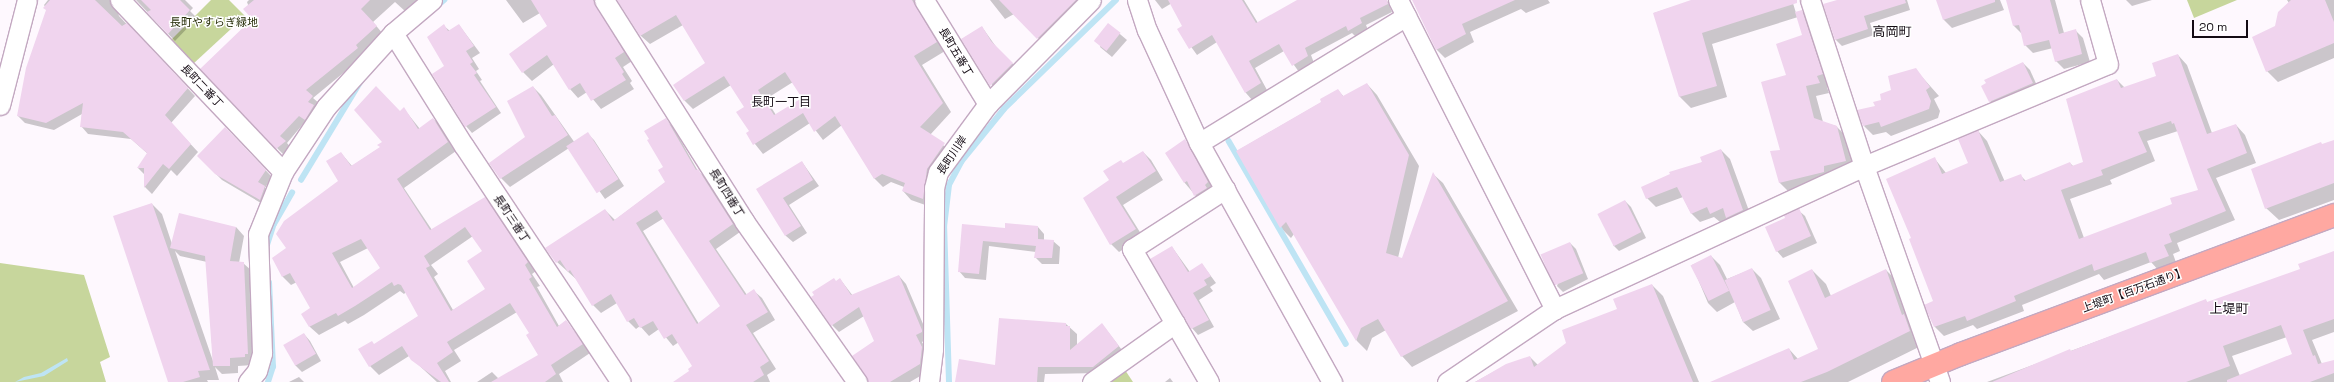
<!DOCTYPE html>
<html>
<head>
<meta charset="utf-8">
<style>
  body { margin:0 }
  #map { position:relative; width:2334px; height:382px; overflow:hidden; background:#fef8fe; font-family:"Space Grotesk","Noto Sans JP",sans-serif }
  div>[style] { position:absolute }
  .green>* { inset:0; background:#c7d69c }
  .water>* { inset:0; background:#bee4f4 }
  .shadow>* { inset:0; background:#0003 }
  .stream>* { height:5.5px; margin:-2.75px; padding:0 2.75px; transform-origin:2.75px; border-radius:2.75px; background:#bee4f4 }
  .building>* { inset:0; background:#f0d4ee; transform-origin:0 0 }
  .roads { filter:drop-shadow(1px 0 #c3a8c1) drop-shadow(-1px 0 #c3a8c1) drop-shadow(0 1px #c3a8c1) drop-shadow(0 -1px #c3a8c1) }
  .minor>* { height:19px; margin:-9.5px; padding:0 9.5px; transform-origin:9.5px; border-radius:9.5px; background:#fff }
  .highway>* { height:22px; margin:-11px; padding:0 11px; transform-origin:11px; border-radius:11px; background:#ffa8a1 }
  span { translate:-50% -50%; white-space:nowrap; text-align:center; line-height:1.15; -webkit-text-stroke:3px #fff; paint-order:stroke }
  .park-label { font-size:11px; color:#272e09 }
  .street-label { font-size:11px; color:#140b14 }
  .neighbourhood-label { font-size:12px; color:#140b14 }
  .quarter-label { font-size:13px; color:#140b14 }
  .scale { position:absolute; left:2192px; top:20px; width:56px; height:18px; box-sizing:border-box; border:2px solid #140b14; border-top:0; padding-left:5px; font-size:12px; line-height:14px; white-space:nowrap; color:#140b14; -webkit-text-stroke:3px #fff; paint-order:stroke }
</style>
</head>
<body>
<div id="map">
  <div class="green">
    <div style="clip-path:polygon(211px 0,229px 0,245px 16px,193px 64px,171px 40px)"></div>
    <div style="clip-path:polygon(2187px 0,2237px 0,2194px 18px)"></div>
    <div style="clip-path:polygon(0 263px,84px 275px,110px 357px,100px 362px,106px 382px,0 382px)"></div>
    <div style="clip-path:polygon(1121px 364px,1133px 382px,1098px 382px)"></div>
  </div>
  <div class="water">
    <div style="clip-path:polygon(67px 358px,68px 361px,44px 376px,15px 382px,24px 377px,41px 373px)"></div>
  </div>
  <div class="shadow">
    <div style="clip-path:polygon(48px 0,121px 0,116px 5px,119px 16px,195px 96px,171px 123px,198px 152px,177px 176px,171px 170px,152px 194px,145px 187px,145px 175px,138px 168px,148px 154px,131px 139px,88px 134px,81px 126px,82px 114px,54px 130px,25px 123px,18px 116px,47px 10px,44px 5px)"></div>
    <div style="clip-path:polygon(136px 0,185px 0,193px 8px,190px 11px,197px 18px,175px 41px)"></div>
    <div style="clip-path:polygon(249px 0,419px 0,406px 12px,395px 2px,373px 22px,383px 34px,362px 53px,365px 55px,313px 98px,320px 104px,287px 143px,292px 149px,284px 155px,277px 148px,253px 19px,247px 2px)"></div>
    <div style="clip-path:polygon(506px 0,606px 0,632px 61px,623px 67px,632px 81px,630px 83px,634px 89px,601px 109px,587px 92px,578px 98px,570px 89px,554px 64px,532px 81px,523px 72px,548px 26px,540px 13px,523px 23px)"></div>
    <div style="clip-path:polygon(evenodd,618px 0,914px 0,945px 51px,922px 65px,951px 112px,930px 135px,953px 153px,931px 207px,911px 200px,903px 191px,904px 187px,891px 182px,883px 187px,874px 178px,842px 125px,823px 140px,810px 123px,763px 154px,747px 134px,750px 132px,746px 107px,731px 85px,693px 109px,684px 100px,707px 63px,683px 25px,650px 44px,641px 36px,618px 0,793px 82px,804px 98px,776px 115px,766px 99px,793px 82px)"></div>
    <div style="clip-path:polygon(990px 0,1091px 0,1046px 46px,1014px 14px,1005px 19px)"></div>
    <div style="clip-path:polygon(1155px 0,1177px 0,1162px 9px)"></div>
    <div style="clip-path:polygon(1207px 0,1244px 0,1258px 23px,1299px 0,1387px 0,1392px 12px,1366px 25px,1368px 30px,1356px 37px,1352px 33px,1311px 55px,1314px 63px,1299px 72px,1284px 51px,1255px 68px,1267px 90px,1252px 100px,1246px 93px,1217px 42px,1197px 55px,1179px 30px)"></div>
    <div style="clip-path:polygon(1413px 0,1548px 0,1550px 3px,1526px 13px,1521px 9px,1470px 32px,1474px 42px,1445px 58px,1437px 50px)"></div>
    <div style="clip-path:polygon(1694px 0,1792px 0,1796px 13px,1802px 11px,1812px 22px,1832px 85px,1827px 87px,1829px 93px,1816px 96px,1823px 122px,1836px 126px,1847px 137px,1856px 172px,1790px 193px,1779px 182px,1787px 75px,1804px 36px,1798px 17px,1712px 44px,1727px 97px,1691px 108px,1680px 97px,1654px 13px)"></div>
    <div style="clip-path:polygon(1840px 0,1907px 0,1910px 10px,1870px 23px,1874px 35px,1842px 46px,1835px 39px)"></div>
    <div style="clip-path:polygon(1937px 0,2000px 0,2004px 10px,1952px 28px,1944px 20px)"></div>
    <div style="clip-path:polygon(2007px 0,2055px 0,2064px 33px,2075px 30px,2083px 38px,2090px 62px,2064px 69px,2056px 61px,2053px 48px,2033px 53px,2025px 45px,2022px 34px,2014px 26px)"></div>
    <div style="clip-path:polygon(2126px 0,2152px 0,2132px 6px)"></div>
    <div style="clip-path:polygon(2287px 0,2334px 0,2334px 58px,2278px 82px,2267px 71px,2276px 27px,2289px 3px)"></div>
    <div style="clip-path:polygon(1108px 24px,1127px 40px,1112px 57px,1100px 47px)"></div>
    <div style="clip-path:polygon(459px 25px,480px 53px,472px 58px,479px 69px,476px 71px,482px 80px,480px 81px,501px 113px,472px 133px,466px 126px,446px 66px,444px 26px,450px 31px)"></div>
    <div style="clip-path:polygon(982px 27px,997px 48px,1018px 69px,996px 91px,962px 39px)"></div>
    <div style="clip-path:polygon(evenodd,2178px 55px,2187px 65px,2212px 133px,2236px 125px,2245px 135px,2256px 163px,2216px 178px,2235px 220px,2177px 243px,2180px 251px,2173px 254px,2177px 265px,2160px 272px,2151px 262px,2104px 280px,2099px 274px,2022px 305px,2024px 311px,1977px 329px,1973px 325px,1944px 336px,1935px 327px,1926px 305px,1934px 302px,1912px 239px,1935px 159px,1946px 173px,1969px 164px,1978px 131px,1987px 141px,2005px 182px,2021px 176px,2026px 181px,2070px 163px,2074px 167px,2084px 163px,2117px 80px,2125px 88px,2158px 77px,2178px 55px,2178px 131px,2200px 190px,2174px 204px,2084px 238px,2070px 199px,2112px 184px,2110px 180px,2155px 161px,2147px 141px,2178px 131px)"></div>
    <div style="clip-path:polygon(2023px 63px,2030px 70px,2039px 90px,1996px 108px,1990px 101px)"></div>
    <div style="clip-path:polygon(1915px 69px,1939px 96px,1934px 99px,1940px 111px,1938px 118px,1891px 136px,1886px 132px,1873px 135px,1864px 126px,1876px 106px)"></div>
    <div style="clip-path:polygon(1367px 84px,1377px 95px,1419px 166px,1398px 258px,1403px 259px,1433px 174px,1443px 183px,1518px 311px,1412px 367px,1402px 356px,1386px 330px,1372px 338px,1367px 351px,1357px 341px,1294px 234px,1291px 238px,1281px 228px,1237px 151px,1322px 102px,1338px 90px,1344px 97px)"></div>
    <div style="clip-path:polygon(533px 87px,541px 95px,575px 143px,588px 134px,594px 140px,624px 186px,605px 199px,569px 148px,510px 187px,501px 178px,490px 164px,526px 137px)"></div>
    <div style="clip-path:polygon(evenodd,404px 109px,420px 129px,433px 119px,442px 127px,456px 151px,404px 188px,432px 230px,485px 198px,493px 207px,536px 271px,532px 274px,540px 286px,537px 287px,559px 326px,566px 321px,590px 353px,559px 374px,563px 382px,477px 382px,492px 372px,499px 379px,540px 355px,530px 333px,517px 312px,454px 350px,461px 361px,445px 371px,451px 382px,437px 382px,409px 356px,379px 375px,370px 366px,374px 345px,419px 316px,406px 292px,404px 294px,400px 291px,364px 315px,348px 324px,345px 321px,319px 335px,310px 327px,303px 314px,311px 308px,297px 282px,291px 285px,283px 277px,273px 258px,288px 248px,340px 181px,341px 153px,352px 166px,381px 147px,400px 112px,404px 109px,473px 236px,484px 252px,487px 290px,453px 310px,434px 277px,438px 274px,431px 265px,473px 236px,404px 109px,368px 248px,381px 268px,354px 288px,340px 262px,368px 248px)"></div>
    <div style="clip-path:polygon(evenodd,665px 119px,673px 127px,698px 171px,706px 178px,740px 232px,716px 249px,747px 295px,754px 291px,762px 298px,775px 320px,753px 333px,776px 369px,767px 375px,770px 382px,675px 382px,691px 372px,694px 366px,679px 342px,673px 346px,659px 329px,649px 336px,640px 326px,636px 329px,628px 321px,617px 303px,601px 313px,593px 305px,576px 279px,557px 262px,605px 210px,615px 220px,666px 182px,665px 119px,664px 218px,721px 306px,699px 324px,643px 231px,664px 218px)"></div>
    <div style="clip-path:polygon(232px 135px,272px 177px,265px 188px,271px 194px,266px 206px,222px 180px,198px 156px)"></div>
    <div style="clip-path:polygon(1185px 141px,1191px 147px,1214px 189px,1201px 202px,1184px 182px)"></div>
    <div style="clip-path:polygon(2334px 141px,2334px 200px,2279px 220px,2266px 208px,2323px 145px)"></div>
    <div style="clip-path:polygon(1721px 150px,1730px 159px,1752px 219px,1720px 222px,1714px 217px,1700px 222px,1691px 213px,1683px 197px,1656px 207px,1647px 198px)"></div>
    <div style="clip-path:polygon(1143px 152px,1151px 160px,1163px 180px,1123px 205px,1143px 237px,1119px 252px,1111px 244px,1110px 180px,1124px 164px)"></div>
    <div style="clip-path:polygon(802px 162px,819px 186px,789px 205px,807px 233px,793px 242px,786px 236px,758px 190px)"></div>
    <div style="clip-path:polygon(1625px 201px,1631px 207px,1646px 238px,1619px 251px,1613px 245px)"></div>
    <div style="clip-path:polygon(evenodd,152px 204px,162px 214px,172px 244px,236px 227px,244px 236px,239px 263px,243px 263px,252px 271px,253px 365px,238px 366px,238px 373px,222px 374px,215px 367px,219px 380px,207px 380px,208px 382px,169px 382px,152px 204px,175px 251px,180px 256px,207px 262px,213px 361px,175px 251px)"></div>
    <div style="clip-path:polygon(1798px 210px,1805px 216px,1817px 243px,1783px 258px,1777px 251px,1787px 218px)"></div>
    <div style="clip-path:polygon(963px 225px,1006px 229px,1038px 227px,1044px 234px,1044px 240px,1053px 241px,1060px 247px,1059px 264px,1042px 264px,1035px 257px,1036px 252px,989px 246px,986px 280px,965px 278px,959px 271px)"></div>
    <div style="clip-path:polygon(1570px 243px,1576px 249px,1588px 279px,1563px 292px,1557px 286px)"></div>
    <div style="clip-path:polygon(1172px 247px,1190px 272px,1202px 264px,1216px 283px,1210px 287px,1213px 291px,1199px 300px,1214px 327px,1198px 335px,1192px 328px)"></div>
    <div style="clip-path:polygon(evenodd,2334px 252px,2334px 332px,2312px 340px,2322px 364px,2334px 361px,2334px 382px,1987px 382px,2206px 301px,2208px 303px,2301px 270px,2334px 252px,2287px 337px,2293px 355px,2240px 376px,2232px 356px,2287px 337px)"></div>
    <div style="clip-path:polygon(1711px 256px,1720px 265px,1727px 279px,1752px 269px,1761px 278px,1780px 319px,1753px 331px,1743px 322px,1735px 302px,1717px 312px,1708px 303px,1692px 265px)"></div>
    <div style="clip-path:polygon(1812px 270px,1826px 284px,1831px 296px,1886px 270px,1899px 283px,1923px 345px,1848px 382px,1731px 382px,1789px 349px,1798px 359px,1819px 350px)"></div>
    <div style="clip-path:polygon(899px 276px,906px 284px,929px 338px,922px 342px,929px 355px,927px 372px,910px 382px,868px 382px,875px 341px,864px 316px,839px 332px,832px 325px,837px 282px,840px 279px,853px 296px)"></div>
    <div style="clip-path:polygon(1652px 285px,1663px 296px,1699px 382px,1475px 382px,1506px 365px,1530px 357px,1539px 366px)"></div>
    <div style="clip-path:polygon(1066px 324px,1077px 334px,1077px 346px,1102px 324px,1125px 354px,1100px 373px,1045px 374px,1044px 382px,956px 382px,996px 367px)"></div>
    <div style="clip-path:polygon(304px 334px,310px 341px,321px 361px,302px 372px,295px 365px)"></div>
    <div style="clip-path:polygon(299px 377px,304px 382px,289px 382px)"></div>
    <div style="clip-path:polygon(1170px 378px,1173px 382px,1165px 382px)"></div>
  </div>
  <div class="stream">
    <div style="left:436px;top:7px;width:11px;rotate:-41deg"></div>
    <div style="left:1229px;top:141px;width:234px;rotate:60deg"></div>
    <div style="left:301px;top:180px;width:116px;rotate:-58.8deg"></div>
    <div style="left:267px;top:245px;width:22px;rotate:-72deg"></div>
    <div style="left:274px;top:224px;width:36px;rotate:-60deg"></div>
    <div style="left:268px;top:382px;width:16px;rotate:-72deg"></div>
    <div style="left:273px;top:367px;width:84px;rotate:-92.7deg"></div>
    <div style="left:949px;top:382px;width:155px;rotate:-91.8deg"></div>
    <div style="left:944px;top:227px;width:42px;rotate:-83.2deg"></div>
    <div style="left:949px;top:185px;width:26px;rotate:-62deg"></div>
    <div style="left:961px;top:162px;width:68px;rotate:-50.9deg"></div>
    <div style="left:1004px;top:109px;width:156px;rotate:-44.2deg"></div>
  </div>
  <div class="building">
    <div style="clip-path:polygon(50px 0,95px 0,122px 26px,127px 23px,188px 88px,165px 115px,191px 144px,169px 169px,163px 164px,144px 188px,144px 168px,137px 168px,147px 153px,123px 132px,80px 127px,83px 103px,46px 123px,17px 116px,26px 68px,46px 10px,43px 8px)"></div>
    <div style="clip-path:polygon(141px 0,180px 0,190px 10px,168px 34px,147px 12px,151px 10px)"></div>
    <div style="clip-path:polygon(254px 0,370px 0,361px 9px,377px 26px,356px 45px,358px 48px,306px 90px,313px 96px,308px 102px,314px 105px,305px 120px,299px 116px,280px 136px,286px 141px,276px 149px,200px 69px,252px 19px,243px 9px)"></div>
    <div style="clip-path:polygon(531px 0,593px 0,624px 52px,615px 58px,624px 72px,622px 74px,626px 80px,591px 101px,580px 83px,569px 90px,547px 55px,522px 73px,509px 54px,547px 26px)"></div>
    <div style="clip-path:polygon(evenodd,617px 0,912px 0,937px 42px,914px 56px,943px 103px,920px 127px,945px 143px,927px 169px,923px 199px,902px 191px,905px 183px,882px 174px,874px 179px,835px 116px,814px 132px,803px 113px,753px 145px,746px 133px,749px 131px,736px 112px,744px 107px,724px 76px,684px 101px,673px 85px,705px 63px,676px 15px,640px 36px,617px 0,785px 72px,802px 98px,774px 115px,758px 90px,785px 72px)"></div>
    <div style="clip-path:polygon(999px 0,1076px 0,1037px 39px)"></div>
    <div style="clip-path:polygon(1168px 0,1242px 0,1256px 23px,1297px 0,1387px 0,1388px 4px,1360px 18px,1362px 23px,1348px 31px,1346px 26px,1305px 48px,1308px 56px,1292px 66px,1279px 44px,1249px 61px,1261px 83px,1245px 93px,1212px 35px,1189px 49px,1177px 29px,1182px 26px)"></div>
    <div style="clip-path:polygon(1412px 0,1515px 0,1462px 24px,1466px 34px,1436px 50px)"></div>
    <div style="clip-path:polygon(1691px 0,1797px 0,1797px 3px,1702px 33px,1717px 86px,1679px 97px,1653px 13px)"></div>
    <div style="clip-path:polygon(1837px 0,1905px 0,1906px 3px,1864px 16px,1868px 29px,1835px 40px,1823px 4px)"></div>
    <div style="clip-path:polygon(1936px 0,1995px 0,1995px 2px,1943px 20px)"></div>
    <div style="clip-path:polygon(2006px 0,2050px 0,2059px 34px,2076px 29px,2082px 54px,2055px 62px,2049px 40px,2024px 46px,2019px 25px,2013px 26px)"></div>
    <div style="clip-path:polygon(2291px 0,2325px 0,2334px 22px,2334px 43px,2266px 72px,2252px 37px,2275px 26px,2278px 12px)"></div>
    <div style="clip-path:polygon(1802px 10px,1823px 74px,1817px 76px,1820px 83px,1806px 86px,1814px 118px,1837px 126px,1846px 161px,1824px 166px,1824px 172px,1779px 183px,1770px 151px,1780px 150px,1761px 82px,1786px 75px,1776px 44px,1802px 35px,1795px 12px)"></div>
    <div style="left:1108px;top:23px;width:16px;height:23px;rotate:38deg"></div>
    <div style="clip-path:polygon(444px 24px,448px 31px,459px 24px,474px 46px,466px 51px,473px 62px,470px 64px,477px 73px,474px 75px,496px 107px,465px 127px,432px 74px,444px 66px,427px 37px)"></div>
    <div style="clip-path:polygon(982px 26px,991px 41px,1013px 63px,990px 86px,961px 39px)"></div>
    <div style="clip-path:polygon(evenodd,2178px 54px,2207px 134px,2236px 124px,2247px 153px,2207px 169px,2226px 211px,2169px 234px,2172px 242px,2164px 245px,2169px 256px,2150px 263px,2146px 252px,2094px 271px,2092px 264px,2014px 296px,2016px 301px,1967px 321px,1965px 316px,1934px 327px,1924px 305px,1933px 301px,1909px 239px,1911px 238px,1886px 179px,1935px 157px,1942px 174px,1968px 163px,1958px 139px,1978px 130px,2000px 182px,2021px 174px,2024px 181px,2070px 162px,2072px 166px,2083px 162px,2066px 99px,2117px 79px,2121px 88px,2156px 76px,2152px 63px,2178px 54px,2171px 121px,2172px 124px,2174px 123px,2198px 190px,2170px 198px,2172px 204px,2079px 239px,2061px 190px,2103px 175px,2101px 170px,2147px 152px,2138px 132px,2171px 121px)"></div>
    <div style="clip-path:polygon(2023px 62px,2033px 83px,1989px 102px,1981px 86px,1986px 83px,1984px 80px)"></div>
    <div style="clip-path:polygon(1916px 68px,1930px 87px,1926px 90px,1931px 101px,1929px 109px,1881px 127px,1879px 122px,1863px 126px,1857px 110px,1875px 106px,1873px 102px,1881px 100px,1880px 94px,1891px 90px,1888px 76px)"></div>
    <div style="clip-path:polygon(1367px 83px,1409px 155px,1386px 253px,1402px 258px,1433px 172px,1508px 301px,1401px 357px,1378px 319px,1361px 328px,1356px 341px,1286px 222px,1280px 228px,1236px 151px,1321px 102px,1320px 99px,1338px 89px,1343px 96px)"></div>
    <div style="clip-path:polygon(evenodd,376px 86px,400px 111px,404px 107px,418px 129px,433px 118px,448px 142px,397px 179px,430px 230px,485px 197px,528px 262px,525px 265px,532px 277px,529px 279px,557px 327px,566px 320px,583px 344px,551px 365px,556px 374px,545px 382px,491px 382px,538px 355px,526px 335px,529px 333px,510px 303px,447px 342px,453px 352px,437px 363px,449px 382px,441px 382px,411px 360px,402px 346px,369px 367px,358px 349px,372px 341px,374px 344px,418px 316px,401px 285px,398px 284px,394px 286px,392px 282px,355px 306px,338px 316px,336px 313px,309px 327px,301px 314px,310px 308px,290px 273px,282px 277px,272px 258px,286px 248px,276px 234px,284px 221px,338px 181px,326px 161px,341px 152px,351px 166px,380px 147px,377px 145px,382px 142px,354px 110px,376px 86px,465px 227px,482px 251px,467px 261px,485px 289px,451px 311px,426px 268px,430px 266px,424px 256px,465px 227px,376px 86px,361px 239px,380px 268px,352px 288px,332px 253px,361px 239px)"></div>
    <div style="clip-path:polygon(533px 86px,552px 116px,555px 115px,568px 135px,500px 179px,489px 163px,525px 137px,507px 101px)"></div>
    <div style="clip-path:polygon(evenodd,666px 118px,696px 170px,698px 169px,733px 224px,709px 241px,745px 295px,754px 289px,768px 312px,746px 325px,769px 361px,760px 367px,764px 375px,753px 382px,673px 382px,689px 371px,688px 369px,692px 366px,672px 334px,664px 339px,653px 321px,640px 328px,634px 318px,627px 322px,611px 294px,592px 306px,570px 270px,568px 272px,560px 260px,556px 263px,545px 248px,605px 209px,613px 221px,665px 182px,658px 170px,663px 167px,647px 140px,649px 139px,644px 131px,666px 118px,657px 210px,720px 306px,697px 324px,636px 223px,657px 210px)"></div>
    <div style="clip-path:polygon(225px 127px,266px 170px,258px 182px,265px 186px,260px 200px,215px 174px,197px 156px)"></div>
    <div style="left:588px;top:132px;width:56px;height:26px;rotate:57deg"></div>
    <div style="clip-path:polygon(1185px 139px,1208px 182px,1205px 185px,1207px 188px,1194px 196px,1187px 181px,1184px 183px,1165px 153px)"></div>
    <div style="clip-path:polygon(2334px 140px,2334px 183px,2265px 209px,2251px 169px,2321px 142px,2322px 144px)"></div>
    <div style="clip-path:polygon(1721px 149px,1743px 210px,1726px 218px,1723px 208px,1710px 214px,1707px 207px,1691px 214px,1677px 187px,1646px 199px,1641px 187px,1670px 174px,1669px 172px,1702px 162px,1700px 157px)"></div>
    <div style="clip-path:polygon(1143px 151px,1156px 171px,1116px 197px,1136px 229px,1110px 245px,1083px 198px,1109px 180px,1103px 171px,1121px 160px,1123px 163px)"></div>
    <div style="clip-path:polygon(802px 161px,813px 180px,783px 198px,801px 226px,785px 236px,756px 189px)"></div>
    <div style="left:1625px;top:200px;width:36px;height:31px;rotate:63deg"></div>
    <div style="clip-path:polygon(152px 203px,210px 370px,198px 371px,200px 377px,183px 382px,168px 382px,113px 216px)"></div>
    <div style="clip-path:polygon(1799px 208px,1811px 236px,1776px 252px,1765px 227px,1785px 218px,1784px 215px)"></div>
    <div style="clip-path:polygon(179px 213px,236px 227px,230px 261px,244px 262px,248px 354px,245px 354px,245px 357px,230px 358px,230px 366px,213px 366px,205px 256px,170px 248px)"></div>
    <div style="clip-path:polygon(1005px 223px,1038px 226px,1038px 239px,1054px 240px,1052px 258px,1034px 258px,1036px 246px,983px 241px,979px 274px,958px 272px,962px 224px,1005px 228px)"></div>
    <div style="left:1570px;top:242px;width:34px;height:32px;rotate:67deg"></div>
    <div style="clip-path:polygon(1172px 246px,1188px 272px,1202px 263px,1211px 276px,1204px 280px,1207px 285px,1193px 293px,1209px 320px,1191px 329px,1150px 259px)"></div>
    <div style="clip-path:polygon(2334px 251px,2334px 319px,2303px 330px,2313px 356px,2315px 355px,2318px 364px,2334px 360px,2334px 373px,2310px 382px,2227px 382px,2227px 380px,2292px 354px,2281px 325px,2223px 346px,2230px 366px,2186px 382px,1992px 382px,2070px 349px,2071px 351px,2206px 299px,2207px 302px,2300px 269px,2298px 264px)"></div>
    <div style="left:1711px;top:255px;width:40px;height:23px;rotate:63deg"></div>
    <div style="left:1752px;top:268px;width:46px;height:30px;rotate:66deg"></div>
    <div style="clip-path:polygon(1812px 269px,1825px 298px,1886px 269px,1902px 315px,1904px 314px,1910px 331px,1827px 372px,1801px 382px,1710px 382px,1789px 348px,1794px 360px,1818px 349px,1788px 281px)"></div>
    <div style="clip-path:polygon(899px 275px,922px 330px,922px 332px,916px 335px,922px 347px,920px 364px,890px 382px,868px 382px,866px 376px,852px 356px,874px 341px,859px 307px,831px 326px,811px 297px,814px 295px,812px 292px,834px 278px,836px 281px,840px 278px,851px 295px)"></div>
    <div style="clip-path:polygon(1652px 284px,1693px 382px,1475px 382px,1506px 364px,1530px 356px,1534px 367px,1566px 343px,1562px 330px,1617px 309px,1613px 299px)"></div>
    <div style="clip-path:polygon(999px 318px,1066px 323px,1066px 326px,1070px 326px,1070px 350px,1102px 323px,1119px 346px,1093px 367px,1038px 367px,1037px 382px,955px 382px,959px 359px,995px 365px)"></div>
    <div style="left:304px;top:333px;width:24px;height:24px;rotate:60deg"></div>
  </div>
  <div class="roads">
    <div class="minor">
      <div style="left:120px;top:0;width:237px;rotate:46.5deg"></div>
      <div style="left:604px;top:0;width:262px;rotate:57.6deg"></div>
      <div style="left:744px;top:221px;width:197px;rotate:54.9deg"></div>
      <div style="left:924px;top:0;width:122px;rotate:58.4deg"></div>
      <div style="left:1137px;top:0;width:32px;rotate:72deg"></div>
      <div style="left:1147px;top:30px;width:124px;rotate:65.3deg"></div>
      <div style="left:1199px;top:143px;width:274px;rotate:60.9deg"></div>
      <div style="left:1398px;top:0;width:347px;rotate:63.1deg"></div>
      <div style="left:1810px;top:0;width:175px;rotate:72deg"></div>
      <div style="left:1864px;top:166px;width:229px;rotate:70.6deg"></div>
      <div style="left:393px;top:33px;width:133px;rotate:57.9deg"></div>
      <div style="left:464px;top:146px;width:283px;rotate:56.4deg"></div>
      <div style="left:0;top:105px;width:108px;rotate:-75.6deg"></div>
      <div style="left:1199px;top:143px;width:243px;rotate:-31.5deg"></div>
      <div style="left:248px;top:382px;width:14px;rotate:-51deg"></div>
      <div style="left:257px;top:371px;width:19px;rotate:-74deg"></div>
      <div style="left:262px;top:353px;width:119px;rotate:-91.9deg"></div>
      <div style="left:258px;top:234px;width:67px;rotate:-68deg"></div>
      <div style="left:283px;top:172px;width:78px;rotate:-56.5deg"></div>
      <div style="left:326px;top:107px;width:100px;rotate:-47.8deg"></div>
      <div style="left:393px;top:33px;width:51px;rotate:-40.2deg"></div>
      <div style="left:929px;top:382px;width:33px;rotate:-83deg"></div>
      <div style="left:933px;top:349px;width:161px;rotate:-89.6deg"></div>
      <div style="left:934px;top:188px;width:16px;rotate:-76deg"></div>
      <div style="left:938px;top:172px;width:84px;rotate:-53.7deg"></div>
      <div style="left:988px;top:104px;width:146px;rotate:-45.3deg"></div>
      <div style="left:1092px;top:382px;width:102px;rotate:-35.4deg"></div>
      <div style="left:1209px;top:382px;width:154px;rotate:-120.1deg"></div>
      <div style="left:1132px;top:249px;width:111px;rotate:-32.8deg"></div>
      <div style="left:1447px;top:382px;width:130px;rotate:-34.1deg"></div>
      <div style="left:1555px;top:309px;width:340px;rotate:-24.8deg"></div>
      <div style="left:1864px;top:166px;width:264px;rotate:-22.7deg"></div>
      <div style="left:2108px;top:64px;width:66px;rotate:-105.7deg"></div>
    </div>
    <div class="highway">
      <div style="left:1893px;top:382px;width:74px;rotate:-22.4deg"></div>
      <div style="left:1961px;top:354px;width:398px;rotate:-20.4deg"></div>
    </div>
  </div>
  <div class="park-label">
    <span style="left:214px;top:22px">長町やすらぎ緑地</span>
  </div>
  <div class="street-label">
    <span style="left:956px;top:52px;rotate:59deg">長町五番丁</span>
    <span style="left:202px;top:86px;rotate:46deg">長町二番丁</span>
    <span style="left:952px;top:155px;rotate:-56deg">長町川岸</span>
    <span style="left:727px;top:193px;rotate:58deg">長町四番丁</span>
    <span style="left:512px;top:219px;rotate:56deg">長町三番丁</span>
    <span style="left:2134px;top:290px;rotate:-20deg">上堤町【百万石通り】</span>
  </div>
  <div class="neighbourhood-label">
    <span style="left:781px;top:103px">長町一丁目</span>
  </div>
  <div class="quarter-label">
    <span style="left:1892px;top:32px">高岡町</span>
    <span style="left:2229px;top:309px">上堤町</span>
  </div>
  <div class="scale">20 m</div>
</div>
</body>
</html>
